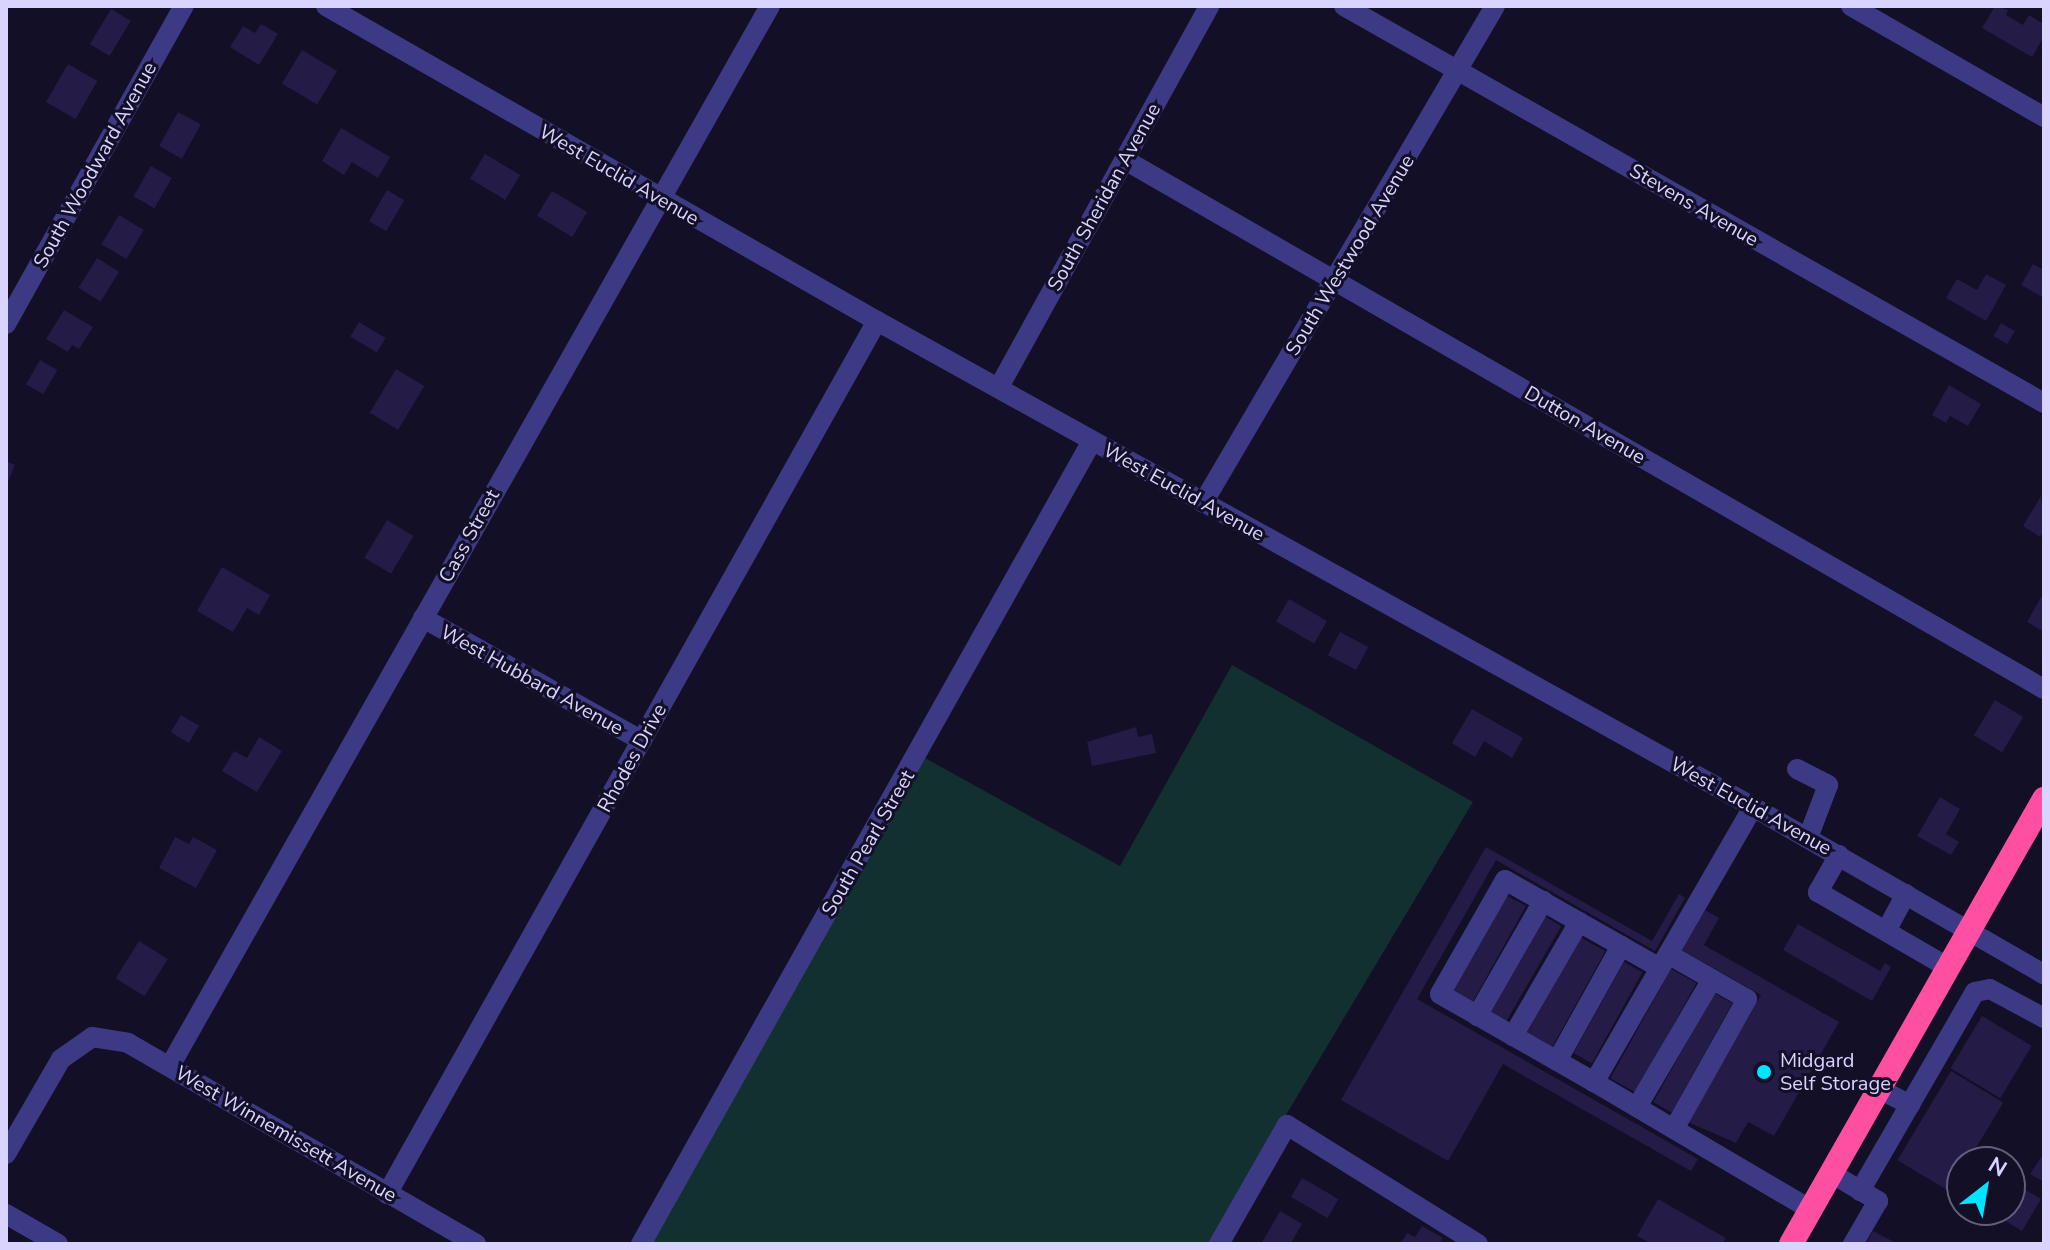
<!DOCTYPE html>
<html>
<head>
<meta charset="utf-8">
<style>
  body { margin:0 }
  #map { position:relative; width:2050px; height:1250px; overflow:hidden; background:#130f26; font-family:"Nunito Sans",sans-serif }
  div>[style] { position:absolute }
  .green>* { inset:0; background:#12302f }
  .building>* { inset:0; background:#241b47; transform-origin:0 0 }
  .minor>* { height:20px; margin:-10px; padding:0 10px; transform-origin:10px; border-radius:10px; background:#3d3a85 }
  .highway>* { height:24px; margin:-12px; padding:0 12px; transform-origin:12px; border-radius:12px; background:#ff4fa3 }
  .dots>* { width:22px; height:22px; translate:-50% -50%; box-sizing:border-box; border:4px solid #130f26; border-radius:50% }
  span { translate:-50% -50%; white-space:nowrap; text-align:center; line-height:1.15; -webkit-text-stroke:6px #130f26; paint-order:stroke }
  .street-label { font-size:20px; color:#d9d4ff }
  .poi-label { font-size:20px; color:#d9d4ff }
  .left { translate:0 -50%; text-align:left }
  .frame { position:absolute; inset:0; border:8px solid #d9d4ff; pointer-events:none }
  .north { position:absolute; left:1946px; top:1146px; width:80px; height:80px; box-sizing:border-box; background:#130f26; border:2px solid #625e7d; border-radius:50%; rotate:31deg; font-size:22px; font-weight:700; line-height:32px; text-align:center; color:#d9d4ff }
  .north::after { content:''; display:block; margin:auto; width:28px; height:36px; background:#00e5ff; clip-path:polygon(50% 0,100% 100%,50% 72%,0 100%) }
</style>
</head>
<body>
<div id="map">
  <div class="green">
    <div style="clip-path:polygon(1232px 665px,1473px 802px,1209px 1244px,650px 1244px,925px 758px,1120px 866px)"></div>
  </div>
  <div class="building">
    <div style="clip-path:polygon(1995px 6px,2008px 10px,2006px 15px,2023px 25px,2029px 15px,2044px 24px,2044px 36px,2032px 57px,1982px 28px)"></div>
    <div style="left:111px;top:9px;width:23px;height:41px;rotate:31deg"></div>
    <div style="clip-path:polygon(261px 24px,278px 34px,259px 65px,230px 47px,243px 26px,255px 33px)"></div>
    <div style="left:302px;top:50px;width:41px;height:39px;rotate:31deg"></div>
    <div style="left:68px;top:64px;width:34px;height:44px;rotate:30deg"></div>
    <div style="left:178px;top:112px;width:26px;height:39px;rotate:29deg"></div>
    <div style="clip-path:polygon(341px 128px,390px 157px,378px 178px,352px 162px,344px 175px,322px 161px)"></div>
    <div style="left:485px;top:154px;width:41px;height:29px;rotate:31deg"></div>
    <div style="left:151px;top:166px;width:24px;height:35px;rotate:30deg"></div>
    <div style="left:387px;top:190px;width:20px;height:36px;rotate:30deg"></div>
    <div style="left:552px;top:191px;width:41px;height:29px;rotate:31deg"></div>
    <div style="left:119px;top:215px;width:29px;height:34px;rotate:31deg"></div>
    <div style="left:97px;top:258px;width:26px;height:35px;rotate:32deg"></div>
    <div style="clip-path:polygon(2033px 264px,2044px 270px,2044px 298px,2021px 285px)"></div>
    <div style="clip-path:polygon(1986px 274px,2006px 285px,1986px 321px,1946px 298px,1957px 279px,1977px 290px)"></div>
    <div style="clip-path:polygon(64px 310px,93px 327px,79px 349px,72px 345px,68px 352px,46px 339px)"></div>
    <div style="left:359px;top:322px;width:31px;height:17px;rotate:31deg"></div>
    <div style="left:2001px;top:323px;width:16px;height:15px;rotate:30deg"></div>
    <div style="left:40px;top:360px;width:20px;height:28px;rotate:30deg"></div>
    <div style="left:396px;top:369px;width:33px;height:51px;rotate:31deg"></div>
    <div style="clip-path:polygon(1949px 385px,1981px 404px,1968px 426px,1950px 416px,1946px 423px,1932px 415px)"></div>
    <div style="clip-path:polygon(6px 461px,15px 465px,6px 487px)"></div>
    <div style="clip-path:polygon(2041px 496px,2044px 530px,2040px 537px,2023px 526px)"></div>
    <div style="left:387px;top:520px;width:31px;height:44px;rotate:31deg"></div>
    <div style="clip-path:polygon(222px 567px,270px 595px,259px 615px,247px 608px,233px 632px,197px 611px)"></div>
    <div style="clip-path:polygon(2044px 592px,2044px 632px,2027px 622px)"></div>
    <div style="left:1289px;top:599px;width:44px;height:26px;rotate:30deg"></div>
    <div style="left:1340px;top:632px;width:32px;height:26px;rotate:28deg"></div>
    <div style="left:1995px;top:700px;width:33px;height:41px;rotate:31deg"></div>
    <div style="clip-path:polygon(1472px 709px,1523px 738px,1512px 758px,1484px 741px,1475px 757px,1452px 743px)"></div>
    <div style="left:181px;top:715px;width:21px;height:20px;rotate:31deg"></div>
    <div style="clip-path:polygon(1136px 727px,1138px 737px,1152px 734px,1156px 753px,1092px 766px,1087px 742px)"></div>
    <div style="clip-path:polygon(259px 737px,282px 751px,257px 792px,222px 771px,234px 751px,247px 758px)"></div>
    <div style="clip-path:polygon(1940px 797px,1960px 809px,1946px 834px,1959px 842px,1951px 855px,1917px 836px)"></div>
    <div style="clip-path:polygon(175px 837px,189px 844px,193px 837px,217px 850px,196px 888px,159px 868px)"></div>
    <div style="clip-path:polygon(1486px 847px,1652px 941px,1679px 894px,1685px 898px,1655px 951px,1496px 860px,1417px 999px,1698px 1159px,1691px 1171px,1503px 1064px,1448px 1161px,1341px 1100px)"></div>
    <div style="left:1504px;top:894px;width:25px;height:110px;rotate:29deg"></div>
    <div style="clip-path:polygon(1705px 910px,1719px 918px,1704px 945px,1839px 1022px,1774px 1136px,1748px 1122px,1736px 1143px,1688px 1122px,1761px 995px,1682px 950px)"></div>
    <div style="left:1544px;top:916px;width:20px;height:112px;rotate:30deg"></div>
    <div style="clip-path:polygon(1798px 924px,1880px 971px,1885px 963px,1891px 967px,1872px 1001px,1783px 950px)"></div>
    <div style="left:1580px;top:937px;width:29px;height:112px;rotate:29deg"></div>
    <div style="left:139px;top:941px;width:34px;height:44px;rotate:32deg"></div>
    <div style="left:1624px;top:962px;width:21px;height:104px;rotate:29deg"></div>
    <div style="left:1671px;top:969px;width:29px;height:125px;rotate:29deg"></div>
    <div style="left:1714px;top:993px;width:21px;height:125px;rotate:29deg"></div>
    <div style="left:1982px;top:1016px;width:58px;height:61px;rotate:31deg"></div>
    <div style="left:1951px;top:1071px;width:61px;height:104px;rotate:31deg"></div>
    <div style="clip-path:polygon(2044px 1153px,2044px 1182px,2030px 1174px)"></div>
    <div style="left:1302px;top:1178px;width:42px;height:22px;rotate:30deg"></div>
    <div style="clip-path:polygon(2024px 1189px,2041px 1199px,2022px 1231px,1999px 1217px,2010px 1210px,2010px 1203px,2015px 1206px)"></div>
    <div style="clip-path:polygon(1658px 1199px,1726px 1238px,1722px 1244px,1652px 1244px,1637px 1236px)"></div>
    <div style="clip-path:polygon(1280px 1211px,1302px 1224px,1291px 1243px,1261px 1244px)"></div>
    <div style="clip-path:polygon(1422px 1226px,1443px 1238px,1439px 1244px,1400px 1244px,1407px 1233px,1415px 1237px)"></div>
    <div style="clip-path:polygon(1873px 1231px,1898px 1244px,1866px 1244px)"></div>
  </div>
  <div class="minor">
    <div style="left:326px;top:6px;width:635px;rotate:29.76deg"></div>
    <div style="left:877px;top:321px;width:1002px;rotate:29.02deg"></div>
    <div style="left:1753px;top:807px;width:336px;rotate:29.9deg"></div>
    <div style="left:1344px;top:6px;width:805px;rotate:29.56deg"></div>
    <div style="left:1851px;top:6px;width:223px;rotate:29.9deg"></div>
    <div style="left:1125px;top:160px;width:1060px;rotate:29.93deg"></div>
    <div style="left:6px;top:324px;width:364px;rotate:-60.8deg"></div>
    <div style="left:999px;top:387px;width:435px;rotate:-61.1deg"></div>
    <div style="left:1203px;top:503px;width:576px;rotate:-59.56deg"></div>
    <div style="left:423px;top:618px;width:251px;rotate:29.3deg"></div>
    <div style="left:1797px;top:769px;width:35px;rotate:27deg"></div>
    <div style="left:1828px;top:785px;width:57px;rotate:110.7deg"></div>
    <div style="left:1753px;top:807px;width:318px;rotate:120deg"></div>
    <div style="left:1594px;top:1082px;width:252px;rotate:30.5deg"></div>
    <div style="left:1839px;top:855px;width:43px;rotate:119.6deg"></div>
    <div style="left:1818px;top:892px;width:151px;rotate:30.1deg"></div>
    <div style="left:1886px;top:931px;width:42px;rotate:-61.6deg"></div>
    <div style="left:1668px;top:954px;width:91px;rotate:29.7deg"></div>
    <div style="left:1747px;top:999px;width:149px;rotate:119.3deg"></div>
    <div style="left:1477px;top:1016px;width:133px;rotate:-60.1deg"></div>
    <div style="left:1513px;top:1036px;width:132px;rotate:-59.9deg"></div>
    <div style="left:1557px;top:1061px;width:132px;rotate:-60.9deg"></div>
    <div style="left:170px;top:1066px;width:1218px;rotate:-60.49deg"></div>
    <div style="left:1594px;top:1082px;width:177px;rotate:-150.3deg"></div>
    <div style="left:1440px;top:994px;width:131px;rotate:-60.3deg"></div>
    <div style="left:1505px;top:880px;width:178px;rotate:29.6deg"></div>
    <div style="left:1879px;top:1089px;width:35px;rotate:27deg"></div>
    <div style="left:1637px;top:1107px;width:148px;rotate:-59.6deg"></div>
    <div style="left:6px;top:1154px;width:110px;rotate:-59.9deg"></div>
    <div style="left:61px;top:1059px;width:38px;rotate:-35deg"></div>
    <div style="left:92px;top:1037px;width:36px;rotate:9deg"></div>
    <div style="left:128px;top:1043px;width:402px;rotate:30deg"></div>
    <div style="left:1831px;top:1173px;width:55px;rotate:30.8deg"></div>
    <div style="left:1878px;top:1201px;width:50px;rotate:120.2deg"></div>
    <div style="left:1860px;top:1191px;width:230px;rotate:-60deg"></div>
    <div style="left:1975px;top:992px;width:15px;rotate:-11deg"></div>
    <div style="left:1990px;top:989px;width:61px;rotate:28.2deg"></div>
    <div style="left:387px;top:1194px;width:1001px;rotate:-60.7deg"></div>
    <div style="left:6px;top:1214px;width:60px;rotate:30deg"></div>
    <div style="left:641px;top:1244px;width:921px;rotate:-60.68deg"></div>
    <div style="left:1219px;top:1244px;width:137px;rotate:-60.3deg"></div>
    <div style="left:1287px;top:1125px;width:225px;rotate:31.9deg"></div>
  </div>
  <div class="highway">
    <div style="left:1791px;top:1244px;width:512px;rotate:-60.38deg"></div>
  </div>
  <div class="dots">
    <div style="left:1764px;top:1072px;background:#00e5ff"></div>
  </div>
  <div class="street-label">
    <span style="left:95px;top:165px;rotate:-61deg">South Woodward Avenue</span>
    <span style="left:619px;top:175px;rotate:30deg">West Euclid Avenue</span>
    <span style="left:1104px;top:197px;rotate:-61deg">South Sheridan Avenue</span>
    <span style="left:1694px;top:205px;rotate:30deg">Stevens Avenue</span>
    <span style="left:1350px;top:255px;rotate:-59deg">South Westwood Avenue</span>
    <span style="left:1585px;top:425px;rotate:30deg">Dutton Avenue</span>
    <span style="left:1184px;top:492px;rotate:29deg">West Euclid Avenue</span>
    <span style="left:469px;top:536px;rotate:-61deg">Cass Street</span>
    <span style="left:532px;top:680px;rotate:29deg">West Hubbard Avenue</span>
    <span style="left:632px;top:758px;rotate:-61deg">Rhodes Drive</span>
    <span style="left:1751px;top:806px;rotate:29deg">West Euclid Avenue</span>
    <span style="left:868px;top:843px;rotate:-60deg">South Pearl Street</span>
    <span style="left:286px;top:1134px;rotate:30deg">West Winnemissett Avenue</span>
  </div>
  <div class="poi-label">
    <span class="left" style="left:1780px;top:1072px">Midgard<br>Self Storage</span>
  </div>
  <div class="frame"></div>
  <div class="north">N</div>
</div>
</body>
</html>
